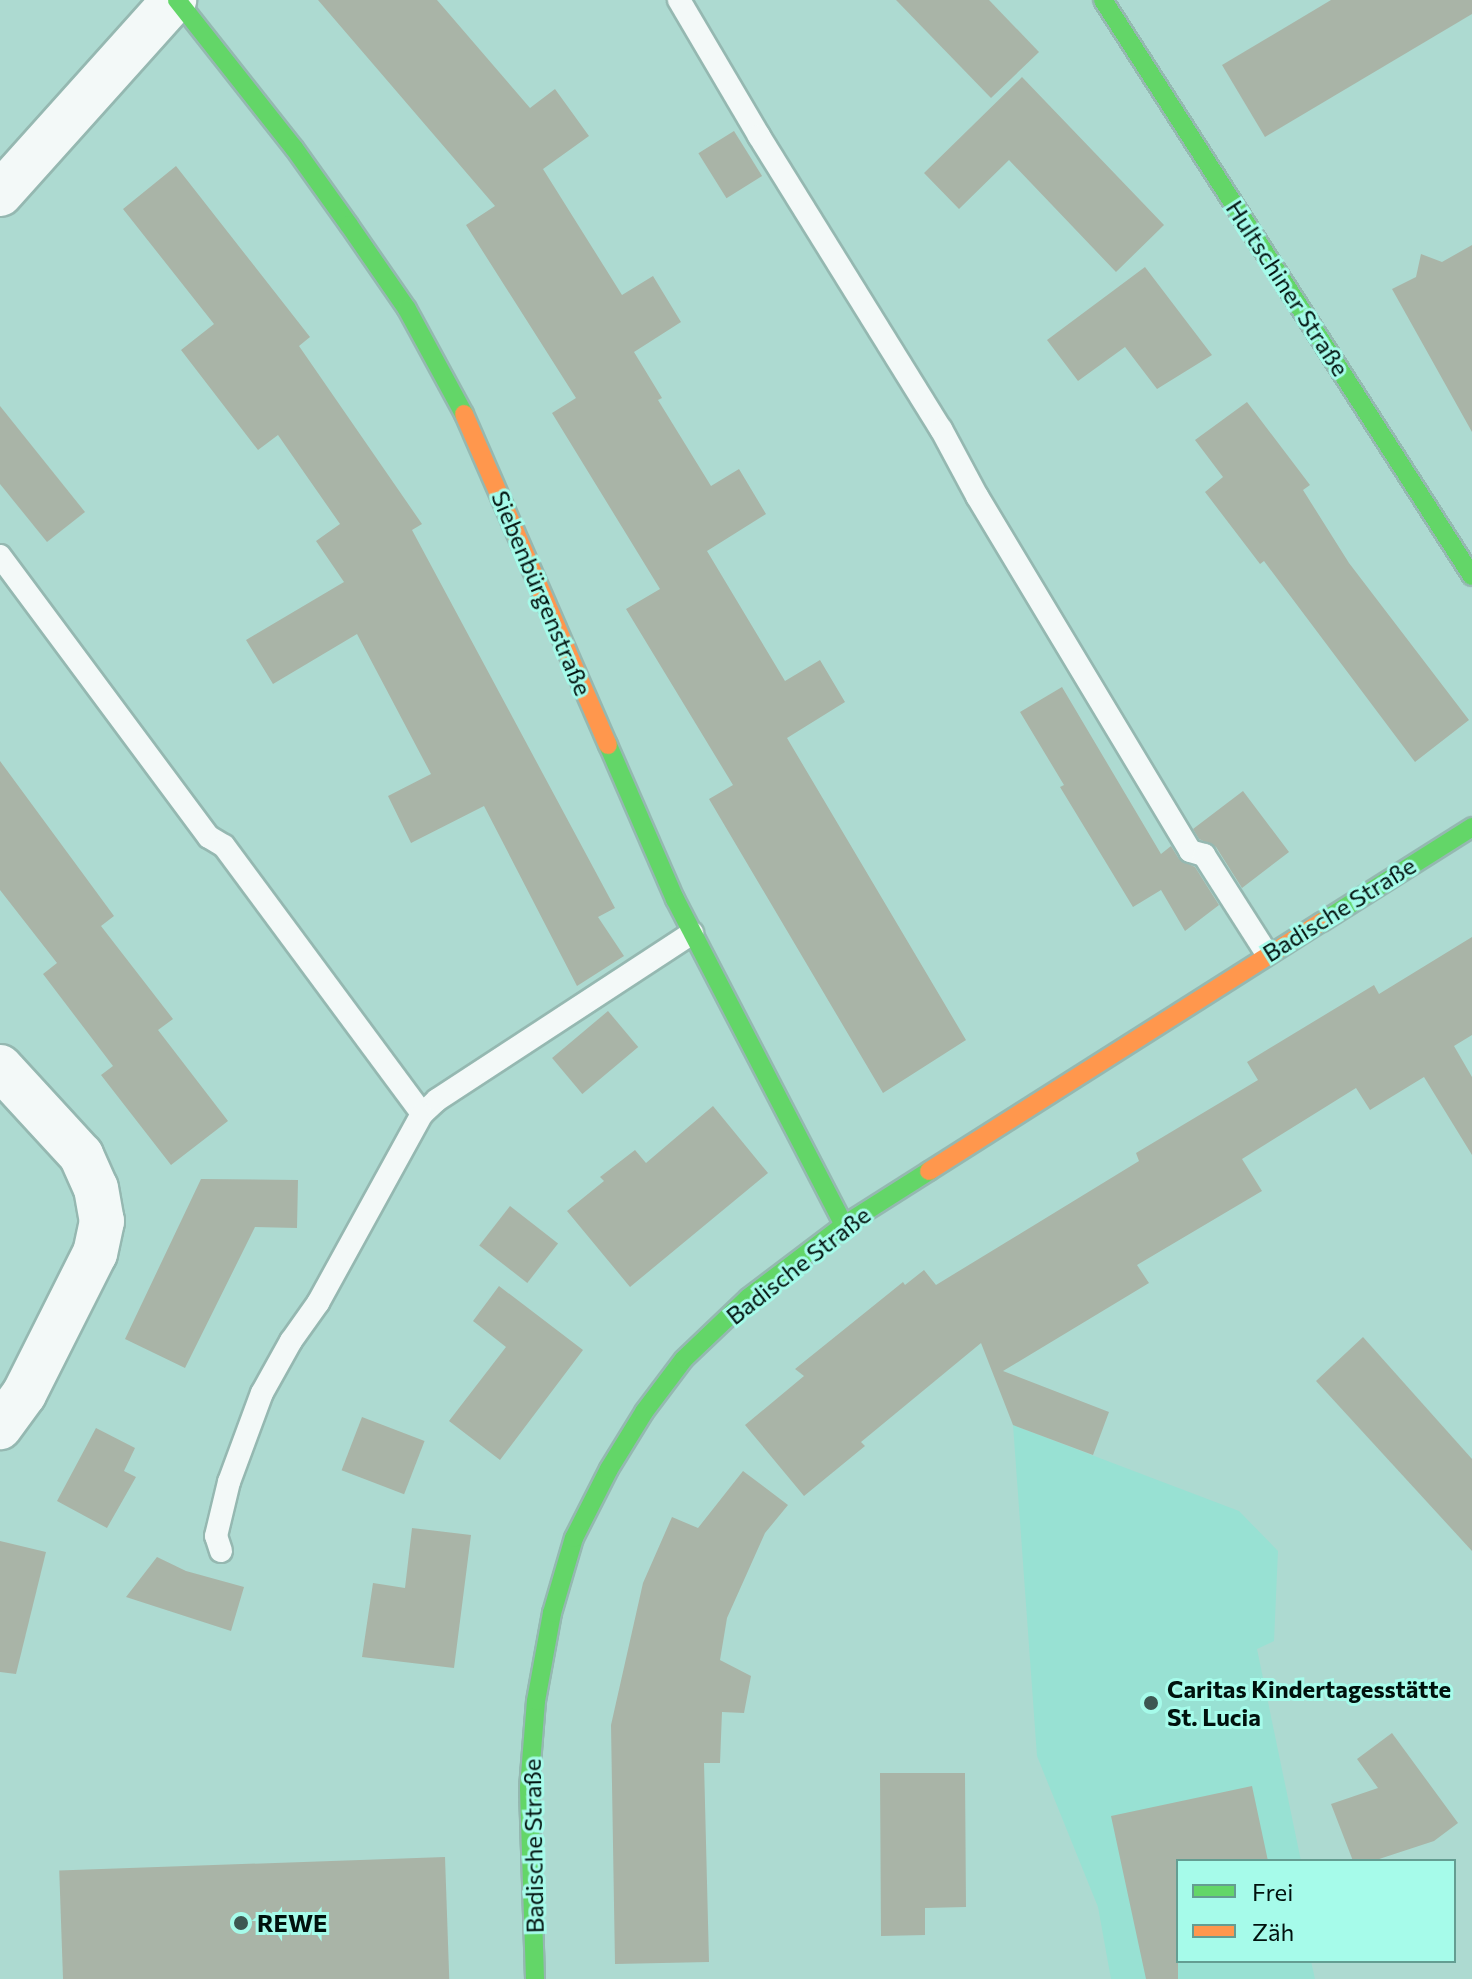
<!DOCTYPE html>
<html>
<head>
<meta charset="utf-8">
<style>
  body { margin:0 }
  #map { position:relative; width:1472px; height:1979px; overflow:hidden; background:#addad1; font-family:Commissioner,sans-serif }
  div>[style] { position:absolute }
  .built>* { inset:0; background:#98e1d3 }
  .building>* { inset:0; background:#a9b4a7; transform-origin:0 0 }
  .roads { filter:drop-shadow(2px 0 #95b8b1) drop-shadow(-2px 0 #95b8b1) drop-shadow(0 2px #95b8b1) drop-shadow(0 -2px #95b8b1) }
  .lane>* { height:22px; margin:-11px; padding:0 11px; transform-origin:11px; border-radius:11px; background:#f3f9f8 }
  .street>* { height:44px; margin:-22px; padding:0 22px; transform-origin:22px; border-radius:22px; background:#f3f9f8 }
  .fast>* { height:18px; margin:-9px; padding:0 9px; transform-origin:9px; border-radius:9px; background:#63d668 }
  .slow>* { height:18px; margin:-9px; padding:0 9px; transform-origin:9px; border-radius:9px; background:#ff974d }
  .dots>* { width:22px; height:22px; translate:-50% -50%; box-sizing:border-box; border:4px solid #a6fbea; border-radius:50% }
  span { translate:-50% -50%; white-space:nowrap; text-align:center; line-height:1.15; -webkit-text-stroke:6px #a6fbea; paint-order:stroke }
  .street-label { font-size:24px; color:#00110d }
  .poi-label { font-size:24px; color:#00110d; font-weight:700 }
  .left { translate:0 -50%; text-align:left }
  .legend { position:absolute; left:1176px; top:1859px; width:280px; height:104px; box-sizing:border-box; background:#a6fbea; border:2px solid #649d92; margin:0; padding:10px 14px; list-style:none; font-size:24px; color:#00110d }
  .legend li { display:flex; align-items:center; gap:16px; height:40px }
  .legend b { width:40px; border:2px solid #649d92 }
</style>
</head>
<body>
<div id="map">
  <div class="built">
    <div style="clip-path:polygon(1013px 1425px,1239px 1511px,1278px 1551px,1274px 1641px,1257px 1649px,1301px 1861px,1178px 1861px,1178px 1961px,1311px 1961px,1315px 1979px,1111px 1979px,1098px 1907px,1037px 1756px)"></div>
  </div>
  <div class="building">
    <div style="clip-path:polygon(318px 0,437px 0,530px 108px,555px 89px,589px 136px,543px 169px,622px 295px,653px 276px,681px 322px,634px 352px,662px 398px,658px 400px,711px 486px,739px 469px,766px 514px,707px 551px,785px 681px,820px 660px,845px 702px,787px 738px,966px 1040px,883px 1093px,709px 799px,733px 785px,626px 609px,660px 589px,552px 413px,576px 398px,466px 225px,495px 206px)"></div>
    <div style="clip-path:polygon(896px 0,989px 0,1039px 52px,991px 98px)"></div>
    <div style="clip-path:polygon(1331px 0,1472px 0,1472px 14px,1265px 137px,1222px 65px)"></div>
    <div style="clip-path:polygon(1022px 77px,1164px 225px,1116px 272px,1009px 160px,959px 209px,924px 173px)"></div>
    <div style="left:734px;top:131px;width:53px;height:42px;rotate:58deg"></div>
    <div style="clip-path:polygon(176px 166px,310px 337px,299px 346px,422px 524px,412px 530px,615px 908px,598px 917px,624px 956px,577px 986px,484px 806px,411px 843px,388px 796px,431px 774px,357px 634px,273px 684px,246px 640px,344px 582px,316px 541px,340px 524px,278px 435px,258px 450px,181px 350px,214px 324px,123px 209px)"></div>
    <div style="clip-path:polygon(1472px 245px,1472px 432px,1392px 289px,1416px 277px,1421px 254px,1442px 262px)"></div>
    <div style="clip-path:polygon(1145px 267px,1212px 355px,1157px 389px,1125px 347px,1078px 381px,1047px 340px)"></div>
    <div style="clip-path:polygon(1247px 402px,1310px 485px,1303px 490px,1349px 563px,1469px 720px,1415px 762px,1264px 561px,1260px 564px,1205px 492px,1223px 477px,1195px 440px)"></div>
    <div style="clip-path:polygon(0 406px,85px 512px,47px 542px,0 484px)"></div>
    <div style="clip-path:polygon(1062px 687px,1161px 854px,1171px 846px,1179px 859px,1195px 867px,1219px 905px,1185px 931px,1161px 890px,1133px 907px,1060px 787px,1064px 785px,1020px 712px)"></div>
    <div style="clip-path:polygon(0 761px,114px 916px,101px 926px,173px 1019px,158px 1030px,228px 1121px,171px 1165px,101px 1075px,113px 1066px,43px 974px,57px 963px,0 890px)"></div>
    <div style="clip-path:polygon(1243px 791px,1289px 852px,1242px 888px,1216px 847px,1199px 839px,1193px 829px)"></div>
    <div style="clip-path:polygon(1472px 937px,1472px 1035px,1454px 1046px,1472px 1077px,1472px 1155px,1424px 1077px,1370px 1110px,1356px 1088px,1242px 1159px,1262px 1191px,1137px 1265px,1149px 1283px,1003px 1371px,1109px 1412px,1093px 1455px,1013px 1425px,981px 1343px,861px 1442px,865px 1446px,804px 1496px,745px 1425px,804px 1376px,795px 1369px,903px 1282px,905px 1285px,924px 1270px,936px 1285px,1139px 1161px,1136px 1153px,1258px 1080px,1247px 1062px,1374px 985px,1379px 994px)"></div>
    <div style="left:608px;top:1011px;width:47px;height:73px;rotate:50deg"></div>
    <div style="clip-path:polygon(713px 1106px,768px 1173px,630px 1287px,567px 1211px,604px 1181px,600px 1177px,635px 1150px,646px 1163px)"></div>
    <div style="clip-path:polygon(201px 1179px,298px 1180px,297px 1228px,255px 1227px,185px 1368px,125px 1339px)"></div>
    <div style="left:510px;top:1206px;width:61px;height:50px;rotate:38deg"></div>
    <div style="clip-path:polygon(499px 1286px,583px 1350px,500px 1460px,449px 1421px,506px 1347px,473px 1321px)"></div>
    <div style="clip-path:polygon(1363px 1337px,1472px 1459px,1472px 1551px,1316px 1381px)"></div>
    <div style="left:362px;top:1417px;width:67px;height:57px;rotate:21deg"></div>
    <div style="clip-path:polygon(96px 1428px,135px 1448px,124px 1471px,136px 1477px,107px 1528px,57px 1501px)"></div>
    <div style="clip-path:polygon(743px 1471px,788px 1505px,765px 1533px,727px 1618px,720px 1660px,751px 1676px,744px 1713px,722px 1712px,720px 1763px,704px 1763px,709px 1962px,615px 1964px,611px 1725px,643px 1583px,672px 1517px,698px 1528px)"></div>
    <div style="clip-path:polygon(412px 1528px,471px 1535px,454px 1668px,362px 1657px,373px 1583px,405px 1588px)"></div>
    <div style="clip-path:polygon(0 1541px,46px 1552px,16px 1674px,0 1672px)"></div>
    <div style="clip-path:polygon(157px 1557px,186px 1571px,244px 1587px,231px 1631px,126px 1597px)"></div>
    <div style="clip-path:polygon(1392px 1733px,1458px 1823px,1434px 1841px,1373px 1861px,1353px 1861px,1331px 1804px,1378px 1788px,1357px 1759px)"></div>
    <div style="clip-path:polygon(880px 1773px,965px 1773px,966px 1907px,925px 1908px,925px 1935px,881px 1936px)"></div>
    <div style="clip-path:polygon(1252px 1786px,1268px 1861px,1178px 1861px,1178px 1979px,1146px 1979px,1111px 1816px)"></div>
    <div style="left:445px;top:1857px;width:122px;height:386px;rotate:88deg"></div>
  </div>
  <div class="roads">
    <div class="lane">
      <div style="left:679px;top:0;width:158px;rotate:59.5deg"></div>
      <div style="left:759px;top:136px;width:345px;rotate:58.2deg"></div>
      <div style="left:941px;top:429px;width:76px;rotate:61.8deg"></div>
      <div style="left:977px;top:496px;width:414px;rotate:59deg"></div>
      <div style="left:1190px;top:851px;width:15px;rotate:16deg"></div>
      <div style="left:1204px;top:855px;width:117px;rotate:57.5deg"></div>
      <div style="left:0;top:556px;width:350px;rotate:53.4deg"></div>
      <div style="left:209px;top:837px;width:17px;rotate:31deg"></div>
      <div style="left:224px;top:846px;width:333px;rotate:53.5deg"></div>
      <div style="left:221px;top:1551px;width:16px;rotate:-108deg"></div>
      <div style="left:216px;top:1536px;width:56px;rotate:-76.5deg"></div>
      <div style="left:229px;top:1482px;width:95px;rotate:-69.7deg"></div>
      <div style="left:262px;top:1393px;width:60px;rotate:-60.9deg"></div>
      <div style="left:291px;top:1341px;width:47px;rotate:-54.6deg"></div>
      <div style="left:318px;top:1303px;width:216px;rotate:-61.2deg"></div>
      <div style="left:422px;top:1114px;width:21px;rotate:-43deg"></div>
      <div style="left:437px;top:1100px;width:305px;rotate:-33.2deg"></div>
    </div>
    <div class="street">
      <div style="left:0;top:194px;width:261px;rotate:-48.1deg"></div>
      <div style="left:0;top:1067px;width:120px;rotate:47.4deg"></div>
      <div style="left:81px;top:1155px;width:36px;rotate:66deg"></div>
      <div style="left:96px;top:1188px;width:34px;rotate:80deg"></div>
      <div style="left:102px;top:1221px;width:33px;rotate:102deg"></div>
      <div style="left:95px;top:1253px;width:158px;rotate:116.7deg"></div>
      <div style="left:24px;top:1394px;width:41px;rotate:126deg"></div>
    </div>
    <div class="fast">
      <div style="left:177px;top:0;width:189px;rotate:51.7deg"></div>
      <div style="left:294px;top:148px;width:95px;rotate:54.5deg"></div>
      <div style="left:349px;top:225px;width:102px;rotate:55.4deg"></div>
      <div style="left:407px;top:309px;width:119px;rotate:61.5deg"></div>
      <div style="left:1103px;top:0;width:684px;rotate:57.36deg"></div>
      <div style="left:608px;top:745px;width:168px;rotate:66.5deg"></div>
      <div style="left:675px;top:899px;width:367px;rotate:62.6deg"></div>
      <div style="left:1322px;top:922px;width:178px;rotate:-32.3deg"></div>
      <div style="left:535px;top:1979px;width:191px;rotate:-91.8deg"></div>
      <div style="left:529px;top:1788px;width:87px;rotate:-85.4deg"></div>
      <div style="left:536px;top:1701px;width:89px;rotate:-79.7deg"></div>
      <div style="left:552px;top:1613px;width:78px;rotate:-73.7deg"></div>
      <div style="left:574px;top:1538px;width:77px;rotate:-63.1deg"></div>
      <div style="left:609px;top:1469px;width:67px;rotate:-58.4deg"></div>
      <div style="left:644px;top:1412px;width:66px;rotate:-53deg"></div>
      <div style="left:684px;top:1359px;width:88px;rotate:-43.6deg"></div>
      <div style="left:748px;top:1298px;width:121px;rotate:-37.2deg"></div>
      <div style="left:844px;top:1225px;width:101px;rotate:-32.4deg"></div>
    </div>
    <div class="slow">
      <div style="left:464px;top:414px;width:361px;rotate:66.5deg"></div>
      <div style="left:929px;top:1171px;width:465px;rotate:-32.4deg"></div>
    </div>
  </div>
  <div class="dots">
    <div style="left:1151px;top:1703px;background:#3d5752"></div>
    <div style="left:241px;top:1923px;background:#3d5752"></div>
  </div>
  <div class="street-label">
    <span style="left:1288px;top:288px;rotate:57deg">Hultschiner Straße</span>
    <span style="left:542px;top:593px;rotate:67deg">Siebenbürgenstraße</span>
    <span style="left:1339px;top:909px;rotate:-32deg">Badische Straße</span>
    <span style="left:798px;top:1265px;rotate:-38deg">Badische Straße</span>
    <span style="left:533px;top:1846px;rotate:-91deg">Badische Straße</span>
  </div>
  <div class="poi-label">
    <span class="left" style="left:1167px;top:1703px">Caritas Kindertagesstätte<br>St. Lucia</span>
    <span class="left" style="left:257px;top:1923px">REWE</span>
  </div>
  <ul class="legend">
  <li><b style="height:10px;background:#63d668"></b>Frei</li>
  <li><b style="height:10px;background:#ff974d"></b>Zäh</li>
  </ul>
</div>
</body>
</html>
